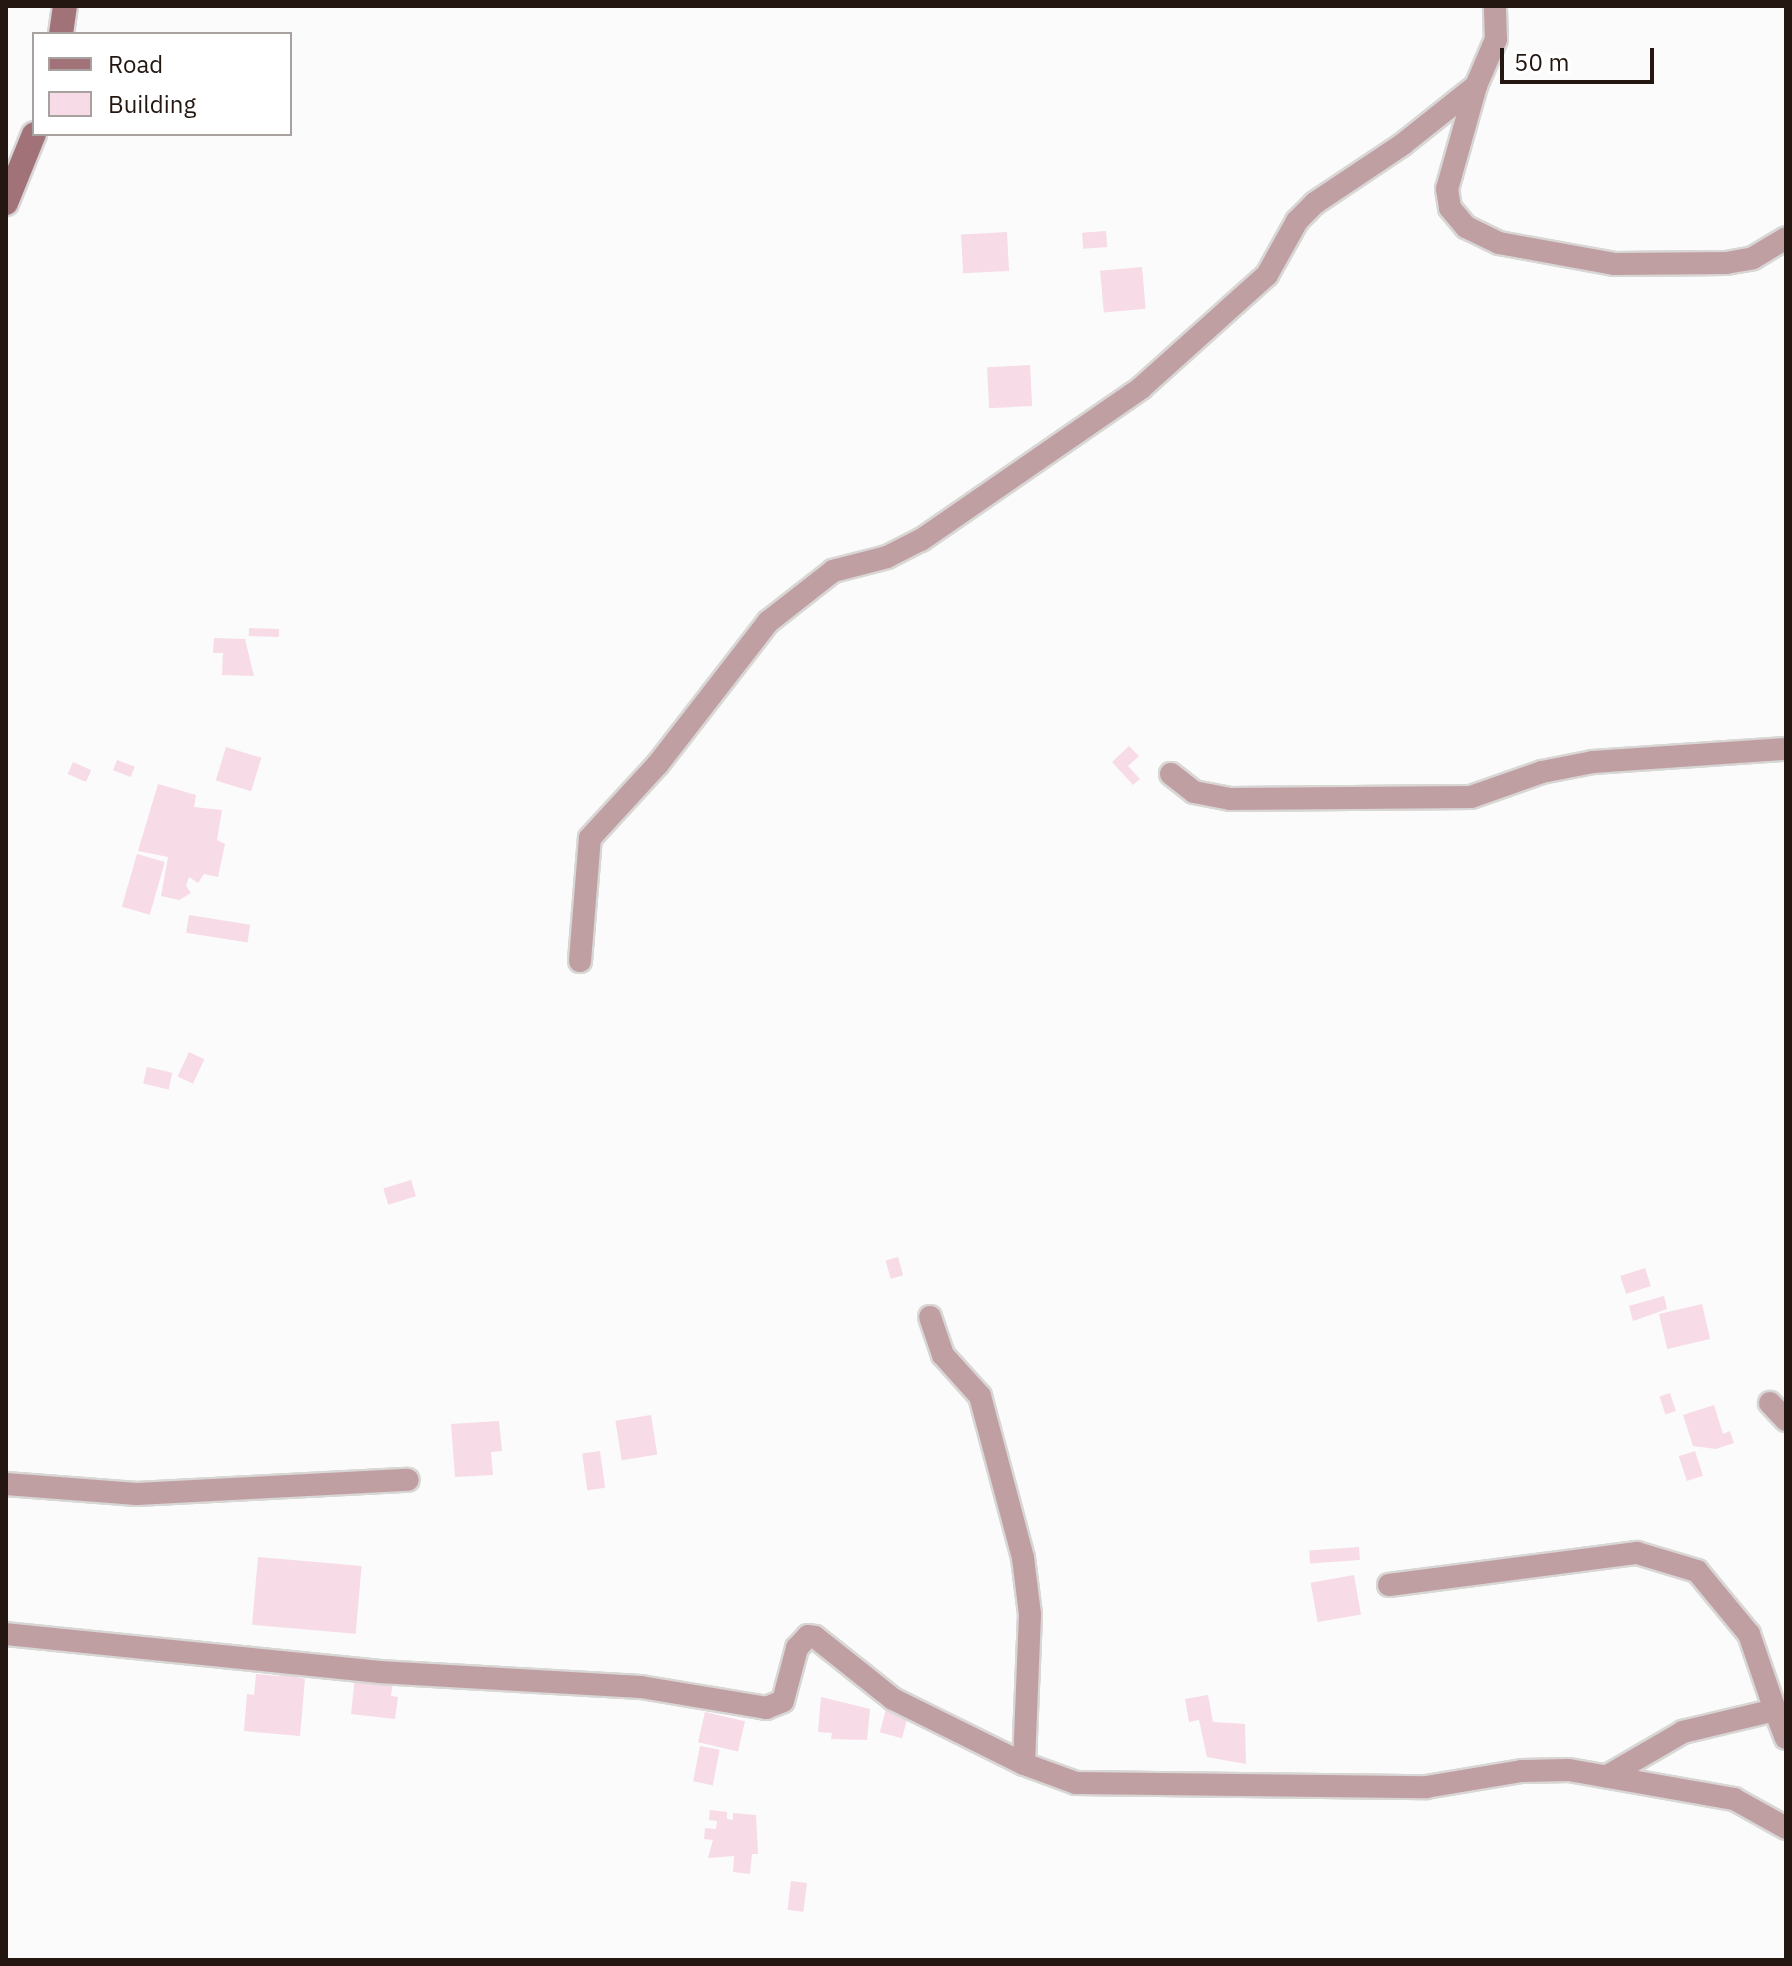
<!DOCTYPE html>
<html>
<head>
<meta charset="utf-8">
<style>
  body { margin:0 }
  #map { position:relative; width:1792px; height:1966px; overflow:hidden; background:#fbfbfb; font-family:"IBM Plex Sans",sans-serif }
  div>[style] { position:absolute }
  .building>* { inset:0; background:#f7dbe7; transform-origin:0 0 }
  .roads { filter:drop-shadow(2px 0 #d9d7d6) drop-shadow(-2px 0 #d9d7d6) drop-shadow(0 2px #d9d7d6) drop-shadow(0 -2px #d9d7d6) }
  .street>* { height:22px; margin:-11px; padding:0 11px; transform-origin:11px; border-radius:11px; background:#c09fa3 }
  .secondary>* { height:24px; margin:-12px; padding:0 12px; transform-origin:12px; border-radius:12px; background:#a17379 }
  span { translate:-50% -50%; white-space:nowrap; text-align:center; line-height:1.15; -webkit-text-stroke:6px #fff; paint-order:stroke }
  .frame { position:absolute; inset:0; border:8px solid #241711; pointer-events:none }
  .legend { position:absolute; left:32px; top:32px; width:260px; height:104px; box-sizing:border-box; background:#fff; border:2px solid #a7a2a0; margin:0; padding:10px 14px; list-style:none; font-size:24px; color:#241711 }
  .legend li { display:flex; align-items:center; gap:16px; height:40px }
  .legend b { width:40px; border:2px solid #a7a2a0 }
  .scale { position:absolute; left:1500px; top:48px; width:154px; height:36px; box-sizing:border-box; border:4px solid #241711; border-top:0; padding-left:10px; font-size:24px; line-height:28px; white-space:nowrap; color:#241711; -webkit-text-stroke:6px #fff; paint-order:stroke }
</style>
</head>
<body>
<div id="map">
  <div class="building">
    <div style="left:1106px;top:231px;width:16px;height:24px;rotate:86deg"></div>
    <div style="left:1007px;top:232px;width:39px;height:46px;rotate:87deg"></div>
    <div style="left:1142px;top:267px;width:42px;height:42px;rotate:85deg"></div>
    <div style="left:1030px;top:365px;width:41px;height:43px;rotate:87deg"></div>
    <div style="left:249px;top:628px;width:30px;height:8px;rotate:2deg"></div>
    <div style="clip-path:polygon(214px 638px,245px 639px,254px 676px,222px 675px,223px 653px,213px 653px)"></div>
    <div style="clip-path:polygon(1129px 746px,1139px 756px,1128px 766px,1140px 779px,1133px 785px,1112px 762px)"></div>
    <div style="left:226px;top:747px;width:37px;height:35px;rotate:17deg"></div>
    <div style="left:117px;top:760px;width:19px;height:11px;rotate:21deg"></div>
    <div style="left:73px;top:762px;width:20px;height:13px;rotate:24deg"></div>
    <div style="clip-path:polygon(158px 784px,196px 795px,194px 807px,222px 810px,217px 840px,225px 844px,218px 877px,204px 874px,198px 883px,189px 877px,186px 886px,191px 893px,179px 900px,161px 896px,168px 857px,138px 851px)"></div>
    <div style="left:137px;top:854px;width:29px;height:55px;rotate:16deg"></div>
    <div style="left:189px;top:915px;width:62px;height:18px;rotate:9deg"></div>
    <div style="left:189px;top:1052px;width:17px;height:27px;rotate:25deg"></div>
    <div style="left:147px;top:1067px;width:26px;height:17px;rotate:13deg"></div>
    <div style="left:411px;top:1180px;width:17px;height:29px;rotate:73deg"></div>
    <div style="left:898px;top:1257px;width:19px;height:13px;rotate:74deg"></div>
    <div style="left:1645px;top:1268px;width:19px;height:26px;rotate:72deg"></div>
    <div style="clip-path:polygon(1664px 1296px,1667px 1309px,1633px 1321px,1629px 1306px)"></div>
    <div style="left:1702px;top:1304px;width:36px;height:44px;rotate:77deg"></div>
    <div style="left:1670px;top:1393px;width:19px;height:11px;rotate:72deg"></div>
    <div style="clip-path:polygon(1714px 1405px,1723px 1434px,1730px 1431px,1734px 1443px,1716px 1449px,1693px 1446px,1683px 1415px)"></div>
    <div style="left:651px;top:1415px;width:40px;height:36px;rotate:81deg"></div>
    <div style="clip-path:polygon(499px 1421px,502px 1451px,491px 1452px,493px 1475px,455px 1477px,451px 1424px)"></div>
    <div style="left:600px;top:1451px;width:37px;height:18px;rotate:82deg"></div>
    <div style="left:1695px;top:1451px;width:26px;height:17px;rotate:72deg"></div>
    <div style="left:1359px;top:1547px;width:13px;height:50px;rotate:86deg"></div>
    <div style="left:258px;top:1557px;width:104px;height:68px;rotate:5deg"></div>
    <div style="left:1354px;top:1575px;width:40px;height:44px;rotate:80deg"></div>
    <div style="clip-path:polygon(279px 1672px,305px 1679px,300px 1736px,244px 1731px,247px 1694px,254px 1695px,256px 1674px,279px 1676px)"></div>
    <div style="clip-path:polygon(355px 1676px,393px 1681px,391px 1696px,398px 1697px,395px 1719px,351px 1714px)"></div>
    <div style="clip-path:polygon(1208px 1695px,1213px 1722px,1245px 1724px,1246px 1764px,1207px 1757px,1199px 1720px,1189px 1722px,1185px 1699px)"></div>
    <div style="clip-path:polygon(821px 1697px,870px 1709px,867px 1740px,831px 1739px,832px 1733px,818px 1732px)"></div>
    <div style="left:886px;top:1709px;width:23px;height:24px;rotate:15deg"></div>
    <div style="left:705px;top:1712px;width:41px;height:31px;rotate:13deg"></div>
    <div style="left:700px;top:1746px;width:20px;height:36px;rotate:11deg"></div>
    <div style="clip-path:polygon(710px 1810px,727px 1812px,727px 1819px,733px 1820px,733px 1813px,756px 1815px,758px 1854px,752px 1854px,750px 1874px,733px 1872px,734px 1856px,708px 1858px,713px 1840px,704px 1839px,705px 1828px,716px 1829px,717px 1821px,709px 1820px)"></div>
    <div style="left:791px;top:1881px;width:16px;height:29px;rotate:7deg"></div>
  </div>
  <div class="roads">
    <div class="street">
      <div style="left:1476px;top:86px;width:107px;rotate:105.7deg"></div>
      <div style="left:1447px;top:189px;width:19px;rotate:81deg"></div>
      <div style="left:1450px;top:208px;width:25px;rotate:50deg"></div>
      <div style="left:1466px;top:227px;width:37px;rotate:26deg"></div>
      <div style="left:1499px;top:243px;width:118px;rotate:10.3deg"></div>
      <div style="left:1615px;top:264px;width:111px;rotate:-0.5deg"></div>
      <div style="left:1726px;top:263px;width:27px;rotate:-10deg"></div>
      <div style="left:1753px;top:258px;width:39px;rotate:-31deg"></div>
      <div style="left:1171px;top:774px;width:29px;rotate:38deg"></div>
      <div style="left:1194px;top:792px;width:37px;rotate:11deg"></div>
      <div style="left:1230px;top:799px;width:241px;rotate:-0.5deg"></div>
      <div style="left:1471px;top:797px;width:75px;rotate:-19.4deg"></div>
      <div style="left:1542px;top:772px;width:52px;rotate:-11.1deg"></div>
      <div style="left:1593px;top:762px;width:193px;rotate:-3.9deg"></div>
      <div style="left:580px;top:961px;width:123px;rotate:-85.4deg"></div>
      <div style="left:590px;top:838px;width:100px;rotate:-47.4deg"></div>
      <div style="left:658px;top:764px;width:180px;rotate:-52.2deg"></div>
      <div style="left:768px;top:622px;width:83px;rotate:-38.1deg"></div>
      <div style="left:833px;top:571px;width:56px;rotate:-14.5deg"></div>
      <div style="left:887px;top:557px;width:38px;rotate:-27deg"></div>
      <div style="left:921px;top:540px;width:267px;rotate:-34.6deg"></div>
      <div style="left:1141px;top:388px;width:169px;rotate:-41.9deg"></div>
      <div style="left:1267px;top:275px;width:62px;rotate:-60.9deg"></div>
      <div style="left:1297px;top:221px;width:25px;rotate:-45deg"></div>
      <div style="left:1315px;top:203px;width:106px;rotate:-33.8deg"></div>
      <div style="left:1403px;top:144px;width:93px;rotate:-38.5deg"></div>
      <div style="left:1476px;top:86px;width:51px;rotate:-66.9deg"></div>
      <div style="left:1496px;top:39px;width:33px;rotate:-92deg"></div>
      <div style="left:930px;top:1317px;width:40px;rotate:71.1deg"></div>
      <div style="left:943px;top:1355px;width:55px;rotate:47.9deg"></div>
      <div style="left:980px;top:1396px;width:168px;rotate:75.1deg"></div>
      <div style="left:1023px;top:1558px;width:56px;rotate:82.9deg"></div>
      <div style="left:1030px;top:1614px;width:150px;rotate:92.3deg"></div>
      <div style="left:1770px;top:1403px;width:23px;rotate:47deg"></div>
      <div style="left:6px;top:1484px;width:131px;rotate:4.4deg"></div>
      <div style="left:137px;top:1494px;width:271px;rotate:-3deg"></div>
      <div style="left:1389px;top:1585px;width:250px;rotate:-7.4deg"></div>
      <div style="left:1637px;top:1553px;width:63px;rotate:16.7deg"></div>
      <div style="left:1697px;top:1571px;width:82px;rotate:50.5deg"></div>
      <div style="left:1749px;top:1634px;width:80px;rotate:71.1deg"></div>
      <div style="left:1775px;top:1710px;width:95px;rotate:166.6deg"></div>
      <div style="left:1683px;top:1732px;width:88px;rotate:149.9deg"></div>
      <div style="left:6px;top:1634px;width:375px;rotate:5.8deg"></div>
      <div style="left:379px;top:1672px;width:262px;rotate:3.3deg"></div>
      <div style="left:641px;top:1687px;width:127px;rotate:9.5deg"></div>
      <div style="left:766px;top:1708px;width:18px;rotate:-22deg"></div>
      <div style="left:783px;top:1701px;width:55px;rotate:-75.2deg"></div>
      <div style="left:797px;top:1648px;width:16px;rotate:-47deg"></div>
      <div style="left:808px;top:1636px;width:7px;rotate:8deg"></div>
      <div style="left:815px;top:1637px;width:100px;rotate:38.5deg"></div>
      <div style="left:893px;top:1699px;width:146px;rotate:26.4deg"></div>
      <div style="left:1024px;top:1764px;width:55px;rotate:20.1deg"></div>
      <div style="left:1076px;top:1783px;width:350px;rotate:0.7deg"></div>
      <div style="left:1426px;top:1787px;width:97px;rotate:-9.5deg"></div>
      <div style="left:1522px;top:1771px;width:47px;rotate:-1.2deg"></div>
      <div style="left:1569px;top:1770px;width:168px;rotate:10deg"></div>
      <div style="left:1734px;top:1799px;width:60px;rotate:29.1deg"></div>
      <div style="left:1775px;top:1710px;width:30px;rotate:69deg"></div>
    </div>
    <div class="secondary">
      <div style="left:61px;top:34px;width:28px;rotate:-82deg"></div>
      <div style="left:6px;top:203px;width:74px;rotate:-67.9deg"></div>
    </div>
  </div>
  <div class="frame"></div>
  <ul class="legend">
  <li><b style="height:10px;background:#a17379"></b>Road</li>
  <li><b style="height:22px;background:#f7dbe7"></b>Building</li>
  </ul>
  <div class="scale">50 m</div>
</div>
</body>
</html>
